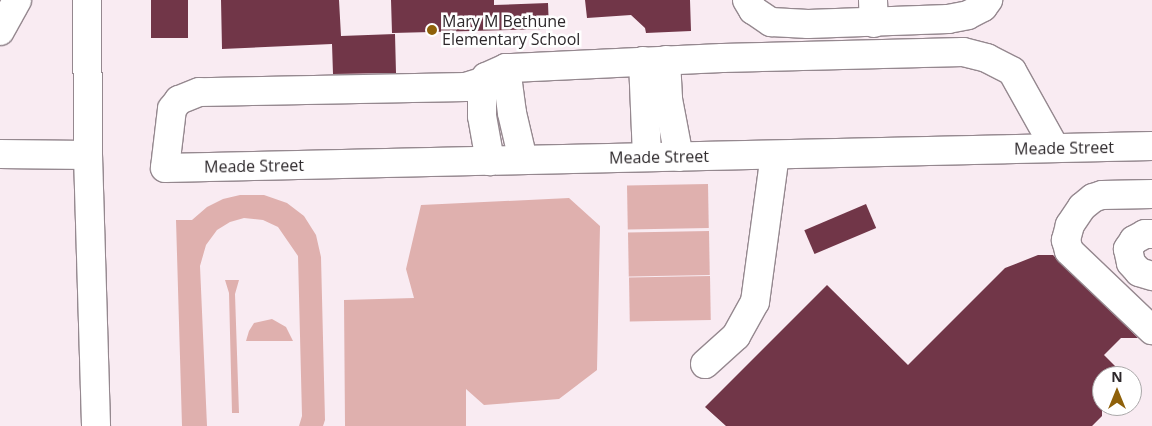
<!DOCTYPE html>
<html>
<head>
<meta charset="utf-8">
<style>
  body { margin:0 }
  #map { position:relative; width:1152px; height:426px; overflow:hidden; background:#f9ebf2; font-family:"Open Sans",sans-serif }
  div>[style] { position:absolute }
  .green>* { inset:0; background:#dfb0ae; transform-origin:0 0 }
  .building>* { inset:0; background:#713648; transform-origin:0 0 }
  .roads { filter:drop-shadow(1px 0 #95888f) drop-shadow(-1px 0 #95888f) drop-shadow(0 1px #95888f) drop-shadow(0 -1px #95888f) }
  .minor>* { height:28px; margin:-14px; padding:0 14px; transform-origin:14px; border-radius:14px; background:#fff }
  .dots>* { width:14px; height:14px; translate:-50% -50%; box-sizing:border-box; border:2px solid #fff; border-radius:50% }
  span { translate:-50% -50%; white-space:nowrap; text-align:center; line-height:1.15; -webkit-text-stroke:5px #fff; paint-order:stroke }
  .poi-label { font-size:16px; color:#2d282b }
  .left { translate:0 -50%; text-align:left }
  .street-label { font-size:16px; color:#2d282b }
  .north { position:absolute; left:1092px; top:366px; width:50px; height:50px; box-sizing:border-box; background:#fff; border:1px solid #aba9aa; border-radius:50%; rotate:0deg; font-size:14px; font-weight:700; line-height:20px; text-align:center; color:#2d282b }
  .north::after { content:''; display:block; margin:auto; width:18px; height:22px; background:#8f610a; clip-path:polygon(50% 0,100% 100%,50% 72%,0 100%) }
</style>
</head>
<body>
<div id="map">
  <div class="green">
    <div style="left:708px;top:184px;width:44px;height:81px;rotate:89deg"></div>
    <div style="clip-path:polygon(240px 195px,264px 195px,287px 203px,304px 216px,316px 235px,321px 257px,325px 420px,323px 426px,299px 426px,302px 416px,298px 256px,278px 227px,263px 220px,244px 218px,230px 222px,217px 230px,206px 245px,200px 266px,207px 426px,182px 426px,176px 220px,192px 220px,207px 207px,223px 199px)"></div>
    <div style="clip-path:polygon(569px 198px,600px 226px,597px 370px,559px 399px,484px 405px,466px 389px,466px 426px,345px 426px,344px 300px,414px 298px,406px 269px,421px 205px)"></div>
    <div style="left:709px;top:231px;width:44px;height:81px;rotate:89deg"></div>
    <div style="left:710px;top:276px;width:44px;height:81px;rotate:89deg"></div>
    <div style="clip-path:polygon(225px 280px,239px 280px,235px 294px,239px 413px,232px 413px,229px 293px)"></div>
    <div style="clip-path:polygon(272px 319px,286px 327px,293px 341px,246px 341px,249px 331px,254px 323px)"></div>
  </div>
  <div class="building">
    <div style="left:151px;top:0;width:37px;height:38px"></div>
    <div style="clip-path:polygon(221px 0,339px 0,341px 36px,395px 34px,396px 73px,333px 74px,332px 44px,222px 49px)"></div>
    <div style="clip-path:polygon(391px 0,494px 0,494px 5px,548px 3px,549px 29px,392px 33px)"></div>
    <div style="clip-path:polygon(585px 0,690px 0,691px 31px,646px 33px,645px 28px,631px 15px,587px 18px)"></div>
    <div style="left:866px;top:204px;width:26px;height:67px;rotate:67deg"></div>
    <div style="clip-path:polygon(1038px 255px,1053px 255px,1138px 338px,1121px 338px,1104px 355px,1125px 376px,1102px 376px,1102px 416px,1092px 426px,726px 426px,705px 407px,827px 285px,908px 365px,1005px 268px)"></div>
  </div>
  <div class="roads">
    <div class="minor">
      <div style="left:87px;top:0;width:155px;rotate:89.6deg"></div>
      <div style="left:747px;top:0;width:12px;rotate:59deg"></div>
      <div style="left:753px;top:10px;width:22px;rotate:34deg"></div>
      <div style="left:771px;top:22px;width:37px;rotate:3deg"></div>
      <div style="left:808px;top:24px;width:140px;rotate:-2deg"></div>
      <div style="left:948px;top:19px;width:20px;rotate:-11deg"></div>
      <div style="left:968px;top:15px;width:17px;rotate:-28deg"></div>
      <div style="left:983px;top:7px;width:9px;rotate:-54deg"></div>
      <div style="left:873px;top:0;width:23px;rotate:88deg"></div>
      <div style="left:0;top:31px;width:35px;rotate:-61deg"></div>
      <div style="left:666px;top:60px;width:39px;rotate:87deg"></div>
      <div style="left:668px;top:99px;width:59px;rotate:79.3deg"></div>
      <div style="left:643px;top:61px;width:96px;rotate:87.6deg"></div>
      <div style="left:506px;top:68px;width:45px;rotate:82.4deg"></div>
      <div style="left:512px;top:113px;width:48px;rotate:76.8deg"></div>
      <div style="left:482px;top:82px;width:34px;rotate:90deg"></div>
      <div style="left:482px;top:116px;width:46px;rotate:79.9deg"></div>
      <div style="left:1055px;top:148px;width:88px;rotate:-119.2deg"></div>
      <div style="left:1012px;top:71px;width:28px;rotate:-153deg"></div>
      <div style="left:987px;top:58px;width:25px;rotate:-166deg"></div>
      <div style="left:963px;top:52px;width:241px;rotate:178.6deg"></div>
      <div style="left:722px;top:58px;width:216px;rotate:177.3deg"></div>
      <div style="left:506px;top:68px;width:22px;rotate:156deg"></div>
      <div style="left:486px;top:77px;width:6px;rotate:129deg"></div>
      <div style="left:482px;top:82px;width:17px;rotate:163deg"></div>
      <div style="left:466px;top:87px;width:267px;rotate:178.9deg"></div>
      <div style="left:199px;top:92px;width:22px;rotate:158deg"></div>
      <div style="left:179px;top:100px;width:11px;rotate:128deg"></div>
      <div style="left:172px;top:109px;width:59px;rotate:96.8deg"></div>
      <div style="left:165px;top:168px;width:987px;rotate:-1.28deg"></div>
      <div style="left:0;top:154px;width:88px;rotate:0.7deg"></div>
      <div style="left:88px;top:155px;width:271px;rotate:88.3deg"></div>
      <div style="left:1152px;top:194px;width:50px;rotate:178.9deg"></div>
      <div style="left:1102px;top:195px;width:9px;rotate:162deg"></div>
      <div style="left:1093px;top:198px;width:14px;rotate:141deg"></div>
      <div style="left:1082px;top:207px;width:22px;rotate:124deg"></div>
      <div style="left:1070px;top:225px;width:16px;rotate:105deg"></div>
      <div style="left:1066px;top:240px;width:11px;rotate:75deg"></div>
      <div style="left:1069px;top:251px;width:115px;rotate:43.6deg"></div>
      <div style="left:1152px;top:234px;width:7px;rotate:180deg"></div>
      <div style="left:1145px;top:234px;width:13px;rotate:151deg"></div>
      <div style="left:1134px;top:240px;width:11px;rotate:124deg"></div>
      <div style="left:1128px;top:249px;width:14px;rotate:78deg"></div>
      <div style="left:1131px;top:263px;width:12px;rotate:48deg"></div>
      <div style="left:1139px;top:272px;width:14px;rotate:17deg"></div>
      <div style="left:705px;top:364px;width:42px;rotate:-42.1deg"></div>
      <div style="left:736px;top:336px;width:39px;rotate:-61deg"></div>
      <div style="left:755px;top:302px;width:148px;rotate:-82.3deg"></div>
    </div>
  </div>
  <div class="dots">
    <div style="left:432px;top:30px;background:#8f610a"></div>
  </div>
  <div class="poi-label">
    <span class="left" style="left:442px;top:30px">Mary M Bethune<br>Elementary School</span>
  </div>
  <div class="street-label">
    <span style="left:1064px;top:148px;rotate:-1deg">Meade Street</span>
    <span style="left:659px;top:157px;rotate:-1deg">Meade Street</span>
    <span style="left:254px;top:166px;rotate:-1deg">Meade Street</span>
  </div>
  <div class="north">N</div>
</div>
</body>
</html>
